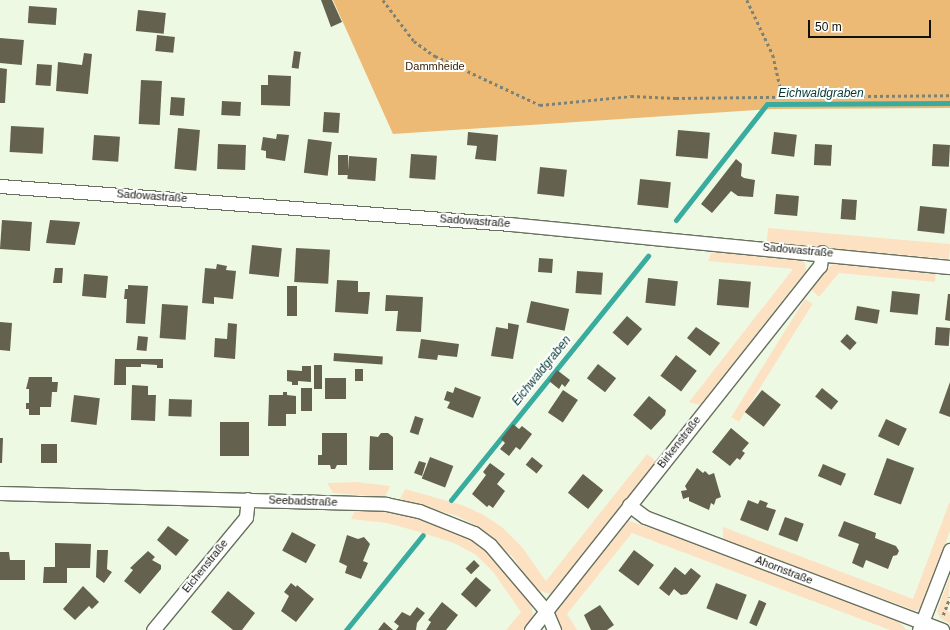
<!DOCTYPE html>
<html>
<head>
<meta charset="utf-8">
<style>
  body { margin:0 }
  #map { position:relative; width:950px; height:630px; overflow:hidden; background:#eef9e4; font-family:Helvetica,sans-serif }
  div>[style] { position:absolute }
  .green>* { inset:0; background:#fce2c3; transform-origin:0 0 }
  .forest>* { inset:0; background:#edba76 }
  .stream>* { height:5px; margin:-2.5px; padding:0 2.5px; transform-origin:2.5px; border-radius:2.5px; background:#39ac9f }
  .building>* { inset:0; background:#64624e; transform-origin:0 0 }
  .path>* { height:2.5px; margin-top:-1.25px; transform-origin:0; background:repeating-linear-gradient(90deg,#7c8375 0 3px,transparent 0 6px) }
  .roads { filter:drop-shadow(1px 0 #68715f) drop-shadow(-1px 0 #68715f) drop-shadow(0 1px #68715f) drop-shadow(0 -1px #68715f) }
  .street>* { height:13px; margin:-6.5px; padding:0 6.5px; transform-origin:6.5px; border-radius:6.5px; background:#fff }
  span { translate:-50% -50%; white-space:nowrap; text-align:center; line-height:1.15; -webkit-text-stroke:4px #fff; paint-order:stroke }
  .park-label { font-size:11px; color:#392506 }
  .street-label { font-size:11px; color:#0f120b }
  .water-label { font-size:12px; color:#033933; font-style:italic }
  .scale { position:absolute; left:808px; top:20px; width:123px; height:18px; box-sizing:border-box; border:2px solid #0f120b; border-top:0; padding-left:5px; font-size:12px; line-height:14px; white-space:nowrap; color:#0f120b; -webkit-text-stroke:3px #fff; paint-order:stroke }
</style>
</head>
<body>
<div id="map">
  <div class="green">
    <div style="left:768px;top:228px;width:183px;height:15px;rotate:5deg"></div>
    <div style="clip-path:polygon(713px 249px,798px 257px,805px 263px,806px 271px,700px 405px,689px 402px,793px 269px,708px 261px)"></div>
    <div style="clip-path:polygon(839px 261px,936px 272px,935px 282px,839px 273px,819px 297px,810px 288px,827px 268px)"></div>
    <div style="left:805px;top:299px;width:9px;height:139px;rotate:32deg"></div>
    <div style="clip-path:polygon(647px 454px,657px 462px,550px 594px,534px 589px,513px 557px,475px 525px,457px 516px,400px 499px,405px 489px,462px 505px,482px 514px,503px 528px,522px 547px,546px 581px)"></div>
    <div style="clip-path:polygon(357px 482px,390px 486px,385px 497px,333px 493px,327px 483px)"></div>
    <div style="clip-path:polygon(950px 501px,950px 531px,922px 607px,916px 611px,723px 540px,723px 527px,913px 599px)"></div>
    <div style="clip-path:polygon(357px 506px,423px 519px,458px 533px,481px 546px,501px 564px,531px 605px,533px 614px,531px 621px,523px 630px,506px 630px,521px 612px,494px 573px,476px 555px,454px 543px,416px 531px,387px 523px,351px 519px)"></div>
    <div style="clip-path:polygon(629px 521px,769px 567px,897px 620px,907px 630px,890px 630px,632px 533px,567px 614px,577px 630px,554px 630px,556px 610px,562px 600px)"></div>
    <div style="clip-path:polygon(950px 576px,948px 612px,950px 613px,950px 624px,940px 618px,937px 611px)"></div>
  </div>
  <div class="forest">
    <div style="clip-path:polygon(333px 0,950px 0,950px 108px,773px 109px,393px 134px)"></div>
  </div>
  <div class="stream">
    <div style="left:676px;top:220px;width:147px;rotate:-51.9deg"></div>
    <div style="left:767px;top:104px;width:183px;rotate:-0.3deg"></div>
    <div style="left:451px;top:500px;width:314px;rotate:-51.1deg"></div>
    <div style="left:346px;top:630px;width:122px;rotate:-51deg"></div>
  </div>
  <div class="building">
    <div style="clip-path:polygon(321px 0,332px 0,342px 22px,331px 27px)"></div>
    <div style="left:29px;top:6px;width:28px;height:17px;rotate:4deg"></div>
    <div style="left:138px;top:10px;width:28px;height:21px;rotate:6deg"></div>
    <div style="left:157px;top:35px;width:18px;height:16px;rotate:6deg"></div>
    <div style="left:0;top:38px;width:24px;height:25px;rotate:5deg"></div>
    <div style="left:294px;top:51px;width:7px;height:17px;rotate:8deg"></div>
    <div style="clip-path:polygon(84px 53px,92px 54px,88px 94px,56px 91px,58px 62px,82px 65px)"></div>
    <div style="left:37px;top:64px;width:15px;height:21px;rotate:4deg"></div>
    <div style="clip-path:polygon(0 68px,7px 69px,5px 103px,0 103px)"></div>
    <div style="clip-path:polygon(268px 75px,291px 76px,290px 106px,261px 105px,261px 85px,268px 85px)"></div>
    <div style="left:141px;top:80px;width:21px;height:44px;rotate:3deg"></div>
    <div style="left:171px;top:97px;width:14px;height:18px;rotate:4deg"></div>
    <div style="left:222px;top:101px;width:19px;height:14px;rotate:3deg"></div>
    <div style="left:324px;top:112px;width:16px;height:20px;rotate:4deg"></div>
    <div style="left:11px;top:126px;width:33px;height:26px;rotate:3deg"></div>
    <div style="left:178px;top:128px;width:22px;height:41px;rotate:5deg"></div>
    <div style="left:678px;top:130px;width:32px;height:26px;rotate:5deg"></div>
    <div style="clip-path:polygon(468px 132px,498px 135px,496px 161px,475px 159px,477px 146px,467px 145px)"></div>
    <div style="left:774px;top:132px;width:23px;height:22px;rotate:7deg"></div>
    <div style="clip-path:polygon(277px 134px,289px 135px,285px 161px,266px 158px,266px 151px,261px 150px,263px 137px,276px 139px)"></div>
    <div style="left:94px;top:135px;width:26px;height:25px;rotate:4deg"></div>
    <div style="left:308px;top:139px;width:24px;height:34px;rotate:7deg"></div>
    <div style="left:218px;top:144px;width:28px;height:25px;rotate:2deg"></div>
    <div style="left:815px;top:144px;width:17px;height:21px;rotate:3deg"></div>
    <div style="left:933px;top:144px;width:17px;height:22px;rotate:3deg"></div>
    <div style="left:411px;top:154px;width:26px;height:24px;rotate:4deg"></div>
    <div style="left:338px;top:155px;width:10px;height:20px"></div>
    <div style="left:349px;top:156px;width:28px;height:23px;rotate:4deg"></div>
    <div style="clip-path:polygon(736px 159px,742px 164px,741px 176px,744px 178px,755px 180px,753px 197px,738px 196px,731px 191px,712px 213px,701px 204px)"></div>
    <div style="left:540px;top:167px;width:27px;height:27px;rotate:6deg"></div>
    <div style="left:640px;top:179px;width:31px;height:26px;rotate:6deg"></div>
    <div style="left:776px;top:194px;width:23px;height:20px;rotate:5deg"></div>
    <div style="left:842px;top:199px;width:15px;height:20px;rotate:4deg"></div>
    <div style="left:920px;top:206px;width:27px;height:25px;rotate:6deg"></div>
    <div style="left:2px;top:220px;width:30px;height:29px;rotate:4deg"></div>
    <div style="clip-path:polygon(50px 220px,80px 222px,75px 245px,46px 243px)"></div>
    <div style="left:252px;top:245px;width:30px;height:29px;rotate:6deg"></div>
    <div style="left:296px;top:248px;width:34px;height:34px;rotate:3deg"></div>
    <div style="left:539px;top:258px;width:14px;height:14px;rotate:4deg"></div>
    <div style="clip-path:polygon(217px 264px,227px 266px,226px 270px,236px 271px,233px 299px,214px 297px,214px 304px,202px 303px,205px 268px,216px 269px)"></div>
    <div style="clip-path:polygon(55px 268px,63px 268px,62px 283px,53px 283px)"></div>
    <div style="left:577px;top:271px;width:26px;height:22px;rotate:4deg"></div>
    <div style="left:84px;top:274px;width:24px;height:22px;rotate:5deg"></div>
    <div style="left:648px;top:278px;width:30px;height:25px;rotate:6deg"></div>
    <div style="left:719px;top:279px;width:32px;height:26px;rotate:5deg"></div>
    <div style="clip-path:polygon(337px 280px,358px 281px,358px 292px,370px 292px,368px 314px,335px 312px)"></div>
    <div style="clip-path:polygon(128px 285px,148px 286px,145px 324px,126px 323px,127px 299px,124px 299px,125px 289px,128px 289px)"></div>
    <div style="left:287px;top:286px;width:10px;height:30px"></div>
    <div style="left:892px;top:291px;width:28px;height:21px;rotate:6deg"></div>
    <div style="clip-path:polygon(948px 294px,950px 294px,950px 321px,945px 320px)"></div>
    <div style="clip-path:polygon(386px 295px,423px 297px,421px 332px,396px 331px,398px 311px,385px 311px)"></div>
    <div style="left:531px;top:301px;width:39px;height:22px;rotate:12deg"></div>
    <div style="left:162px;top:304px;width:26px;height:34px;rotate:4deg"></div>
    <div style="left:857px;top:306px;width:23px;height:14px;rotate:10deg"></div>
    <div style="left:627px;top:316px;width:20px;height:22px;rotate:41deg"></div>
    <div style="clip-path:polygon(0 322px,12px 323px,10px 351px,0 350px)"></div>
    <div style="clip-path:polygon(228px 323px,237px 324px,235px 359px,214px 357px,215px 338px,227px 339px)"></div>
    <div style="clip-path:polygon(508px 323px,519px 325px,513px 359px,491px 356px,496px 327px,508px 329px)"></div>
    <div style="clip-path:polygon(696px 327px,720px 343px,710px 356px,687px 338px)"></div>
    <div style="left:936px;top:327px;width:14px;height:18px;rotate:4deg"></div>
    <div style="left:847px;top:334px;width:13px;height:10px;rotate:42deg"></div>
    <div style="left:138px;top:336px;width:10px;height:14px;rotate:6deg"></div>
    <div style="clip-path:polygon(421px 339px,459px 344px,457px 357px,438px 355px,437px 360px,418px 358px)"></div>
    <div style="left:334px;top:353px;width:49px;height:8px;rotate:4deg"></div>
    <div style="left:676px;top:355px;width:26px;height:26px;rotate:37deg"></div>
    <div style="clip-path:polygon(115px 359px,163px 359px,163px 368px,157px 368px,157px 365px,141px 364px,141px 367px,126px 367px,126px 385px,114px 385px)"></div>
    <div style="left:598px;top:364px;width:23px;height:18px;rotate:38deg"></div>
    <div style="left:314px;top:365px;width:8px;height:24px"></div>
    <div style="clip-path:polygon(302px 366px,311px 366px,311px 382px,298px 381px,298px 385px,292px 385px,292px 382px,287px 381px,287px 370px,302px 371px)"></div>
    <div style="left:355px;top:369px;width:8px;height:12px"></div>
    <div style="clip-path:polygon(557px 370px,570px 380px,565px 387px,562px 384px,559px 389px,549px 381px)"></div>
    <div style="clip-path:polygon(29px 377px,52px 377px,52px 382px,58px 382px,57px 392px,52px 392px,51px 407px,40px 407px,40px 415px,29px 415px,29px 409px,26px 409px,26px 403px,29px 403px,29px 389px,26px 389px)"></div>
    <div style="left:325px;top:378px;width:21px;height:21px"></div>
    <div style="clip-path:polygon(950px 382px,950px 417px,939px 413px)"></div>
    <div style="clip-path:polygon(132px 385px,148px 386px,148px 395px,156px 395px,155px 421px,131px 420px)"></div>
    <div style="clip-path:polygon(455px 387px,481px 397px,473px 418px,447px 408px,450px 402px,444px 400px,447px 391px,453px 393px)"></div>
    <div style="left:301px;top:388px;width:11px;height:23px"></div>
    <div style="left:822px;top:388px;width:21px;height:11px;rotate:39deg"></div>
    <div style="left:563px;top:390px;width:18px;height:27px;rotate:34deg"></div>
    <div style="left:762px;top:390px;width:24px;height:28px;rotate:38deg"></div>
    <div style="clip-path:polygon(283px 392px,287px 392px,287px 395px,296px 396px,296px 414px,286px 414px,286px 426px,268px 426px,269px 395px,283px 395px)"></div>
    <div style="left:74px;top:395px;width:26px;height:27px;rotate:7deg"></div>
    <div style="clip-path:polygon(649px 396px,666px 410px,665px 415px,651px 430px,633px 415px)"></div>
    <div style="left:169px;top:399px;width:23px;height:17px;rotate:2deg"></div>
    <div style="left:415px;top:416px;width:9px;height:17px;rotate:18deg"></div>
    <div style="left:886px;top:419px;width:23px;height:19px;rotate:25deg"></div>
    <div style="left:220px;top:422px;width:29px;height:34px"></div>
    <div style="clip-path:polygon(513px 424px,519px 429px,522px 426px,532px 434px,520px 450px,516px 447px,509px 456px,500px 449px,505px 443px,501px 439px)"></div>
    <div style="clip-path:polygon(731px 428px,749px 443px,742px 451px,745px 453px,740px 460px,737px 458px,730px 466px,712px 452px)"></div>
    <div style="clip-path:polygon(322px 433px,347px 433px,347px 465px,337px 465px,335px 469px,331px 469px,330px 465px,318px 465px,318px 455px,322px 455px)"></div>
    <div style="clip-path:polygon(381px 433px,388px 433px,393px 437px,393px 470px,369px 470px,370px 436px,378px 437px)"></div>
    <div style="clip-path:polygon(0 438px,3px 438px,2px 463px,0 463px)"></div>
    <div style="left:41px;top:444px;width:16px;height:19px"></div>
    <div style="left:430px;top:457px;width:25px;height:23px;rotate:21deg"></div>
    <div style="left:532px;top:457px;width:14px;height:10px;rotate:39deg"></div>
    <div style="left:887px;top:458px;width:29px;height:39px;rotate:20deg"></div>
    <div style="clip-path:polygon(419px 461px,426px 463px,422px 476px,414px 473px)"></div>
    <div style="clip-path:polygon(490px 463px,505px 474px,497px 484px,505px 491px,493px 508px,489px 505px,487px 507px,472px 494px,486px 475px,483px 472px)"></div>
    <div style="left:823px;top:464px;width:25px;height:13px;rotate:23deg"></div>
    <div style="clip-path:polygon(697px 468px,703px 473px,705px 471px,709px 475px,714px 473px,721px 497px,716px 499px,714px 505px,711px 503px,709px 510px,689px 501px,689px 497px,683px 499px,681px 491px,687px 490px,685px 486px)"></div>
    <div style="left:583px;top:474px;width:26px;height:24px;rotate:39deg"></div>
    <div style="clip-path:polygon(748px 500px,758px 504px,760px 500px,768px 503px,766px 507px,776px 510px,768px 531px,740px 520px)"></div>
    <div style="left:785px;top:517px;width:20px;height:19px;rotate:20deg"></div>
    <div style="clip-path:polygon(844px 521px,876px 533px,875px 538px,896px 546px,899px 551px,897px 555px,893px 556px,888px 569px,866px 560px,863px 568px,852px 563px,859px 544px,838px 536px)"></div>
    <div style="clip-path:polygon(168px 526px,189px 540px,176px 556px,157px 540px)"></div>
    <div style="left:292px;top:532px;width:27px;height:21px;rotate:28deg"></div>
    <div style="clip-path:polygon(347px 535px,358px 539px,364px 537px,370px 544px,363px 561px,368px 563px,361px 579px,345px 573px,347px 566px,339px 562px)"></div>
    <div style="clip-path:polygon(55px 543px,91px 544px,90px 568px,67px 568px,67px 583px,43px 583px,44px 567px,55px 567px)"></div>
    <div style="clip-path:polygon(97px 550px,108px 550px,107px 569px,112px 572px,104px 583px,96px 577px)"></div>
    <div style="left:634px;top:550px;width:25px;height:26px;rotate:37deg"></div>
    <div style="clip-path:polygon(148px 551px,155px 557px,152px 560px,161px 565px,161px 569px,140px 594px,124px 581px,133px 570px,130px 568px)"></div>
    <div style="clip-path:polygon(0 552px,9px 552px,10px 560px,25px 560px,25px 580px,0 580px)"></div>
    <div style="left:474px;top:560px;width:8px;height:12px;rotate:45deg"></div>
    <div style="clip-path:polygon(675px 567px,685px 575px,691px 568px,701px 576px,687px 594px,681px 595px,674px 589px,669px 596px,659px 588px)"></div>
    <div style="left:476px;top:577px;width:20px;height:23px;rotate:41deg"></div>
    <div style="clip-path:polygon(291px 583px,296px 587px,297px 585px,314px 599px,296px 622px,281px 611px,289px 596px,284px 592px)"></div>
    <div style="left:716px;top:583px;width:33px;height:27px;rotate:21deg"></div>
    <div style="clip-path:polygon(83px 586px,99px 602px,92px 609px,89px 606px,75px 620px,63px 609px)"></div>
    <div style="clip-path:polygon(228px 591px,255px 613px,242px 630px,233px 630px,211px 612px)"></div>
    <div style="left:759px;top:600px;width:8px;height:25px;rotate:23deg"></div>
    <div style="clip-path:polygon(442px 602px,458px 615px,446px 630px,426px 630px,431px 622px,428px 620px)"></div>
    <div style="clip-path:polygon(600px 605px,614px 625px,607px 630px,591px 630px,584px 615px)"></div>
    <div style="clip-path:polygon(417px 607px,425px 613px,417px 623px,416px 630px,396px 630px,399px 626px,394px 622px,402px 612px,410px 616px)"></div>
    <div style="clip-path:polygon(384px 622px,393px 630px,378px 630px)"></div>
  </div>
  <div class="path">
    <div style="left:383px;top:0;width:51px;rotate:52.9deg"></div>
    <div style="left:414px;top:41px;width:26px;rotate:36deg"></div>
    <div style="left:435px;top:56px;width:116px;rotate:25deg"></div>
    <div style="left:540px;top:105px;width:91px;rotate:-5.6deg"></div>
    <div style="left:631px;top:96px;width:45px;rotate:2.5deg"></div>
    <div style="left:676px;top:98px;width:274px;rotate:-0.6deg"></div>
    <div style="left:747px;top:0;width:61px;rotate:64.7deg"></div>
    <div style="left:773px;top:55px;width:41px;rotate:77.3deg"></div>
    <div style="left:943px;top:615px;width:19px;rotate:-69deg"></div>
  </div>
  <div class="roads">
    <div class="street">
      <div style="left:0;top:186px;width:511px;rotate:4.26deg"></div>
      <div style="left:510px;top:224px;width:442px;rotate:5.6deg"></div>
      <div style="left:0;top:493px;width:386px;rotate:1.6deg"></div>
      <div style="left:386px;top:504px;width:34px;rotate:12deg"></div>
      <div style="left:419px;top:511px;width:59px;rotate:21.8deg"></div>
      <div style="left:474px;top:533px;width:20px;rotate:37deg"></div>
      <div style="left:490px;top:545px;width:87px;rotate:49.7deg"></div>
      <div style="left:546px;top:611px;width:21px;rotate:67deg"></div>
      <div style="left:629px;top:505px;width:20px;rotate:37deg"></div>
      <div style="left:645px;top:517px;width:318px;rotate:20.8deg"></div>
      <div style="left:153px;top:630px;width:146px;rotate:-50.5deg"></div>
      <div style="left:246px;top:517px;width:18px;rotate:-84deg"></div>
      <div style="left:531px;top:630px;width:465px;rotate:-51.6deg"></div>
      <div style="left:820px;top:266px;width:14px;rotate:-82deg"></div>
      <div style="left:919px;top:630px;width:86px;rotate:-68.8deg"></div>
    </div>
  </div>
  <div class="park-label">
    <span style="left:435px;top:66px">Dammheide</span>
  </div>
  <div class="street-label">
    <span style="left:152px;top:196px;rotate:4deg">Sadowastraße</span>
    <span style="left:475px;top:221px;rotate:4deg">Sadowastraße</span>
    <span style="left:798px;top:250px;rotate:5deg">Sadowastraße</span>
    <span style="left:679px;top:442px;rotate:-52deg">Birkenstraße</span>
    <span style="left:303px;top:501px;rotate:2deg">Seebadstraße</span>
    <span style="left:205px;top:566px;rotate:-51deg">Eichenstraße</span>
    <span style="left:784px;top:570px;rotate:21deg">Ahornstraße</span>
  </div>
  <div class="water-label">
    <span style="left:821px;top:94px">Eichwaldgraben</span>
    <span style="left:542px;top:371px;rotate:-51deg">Eichwaldgraben</span>
  </div>
  <div class="scale">50 m</div>
</div>
</body>
</html>
